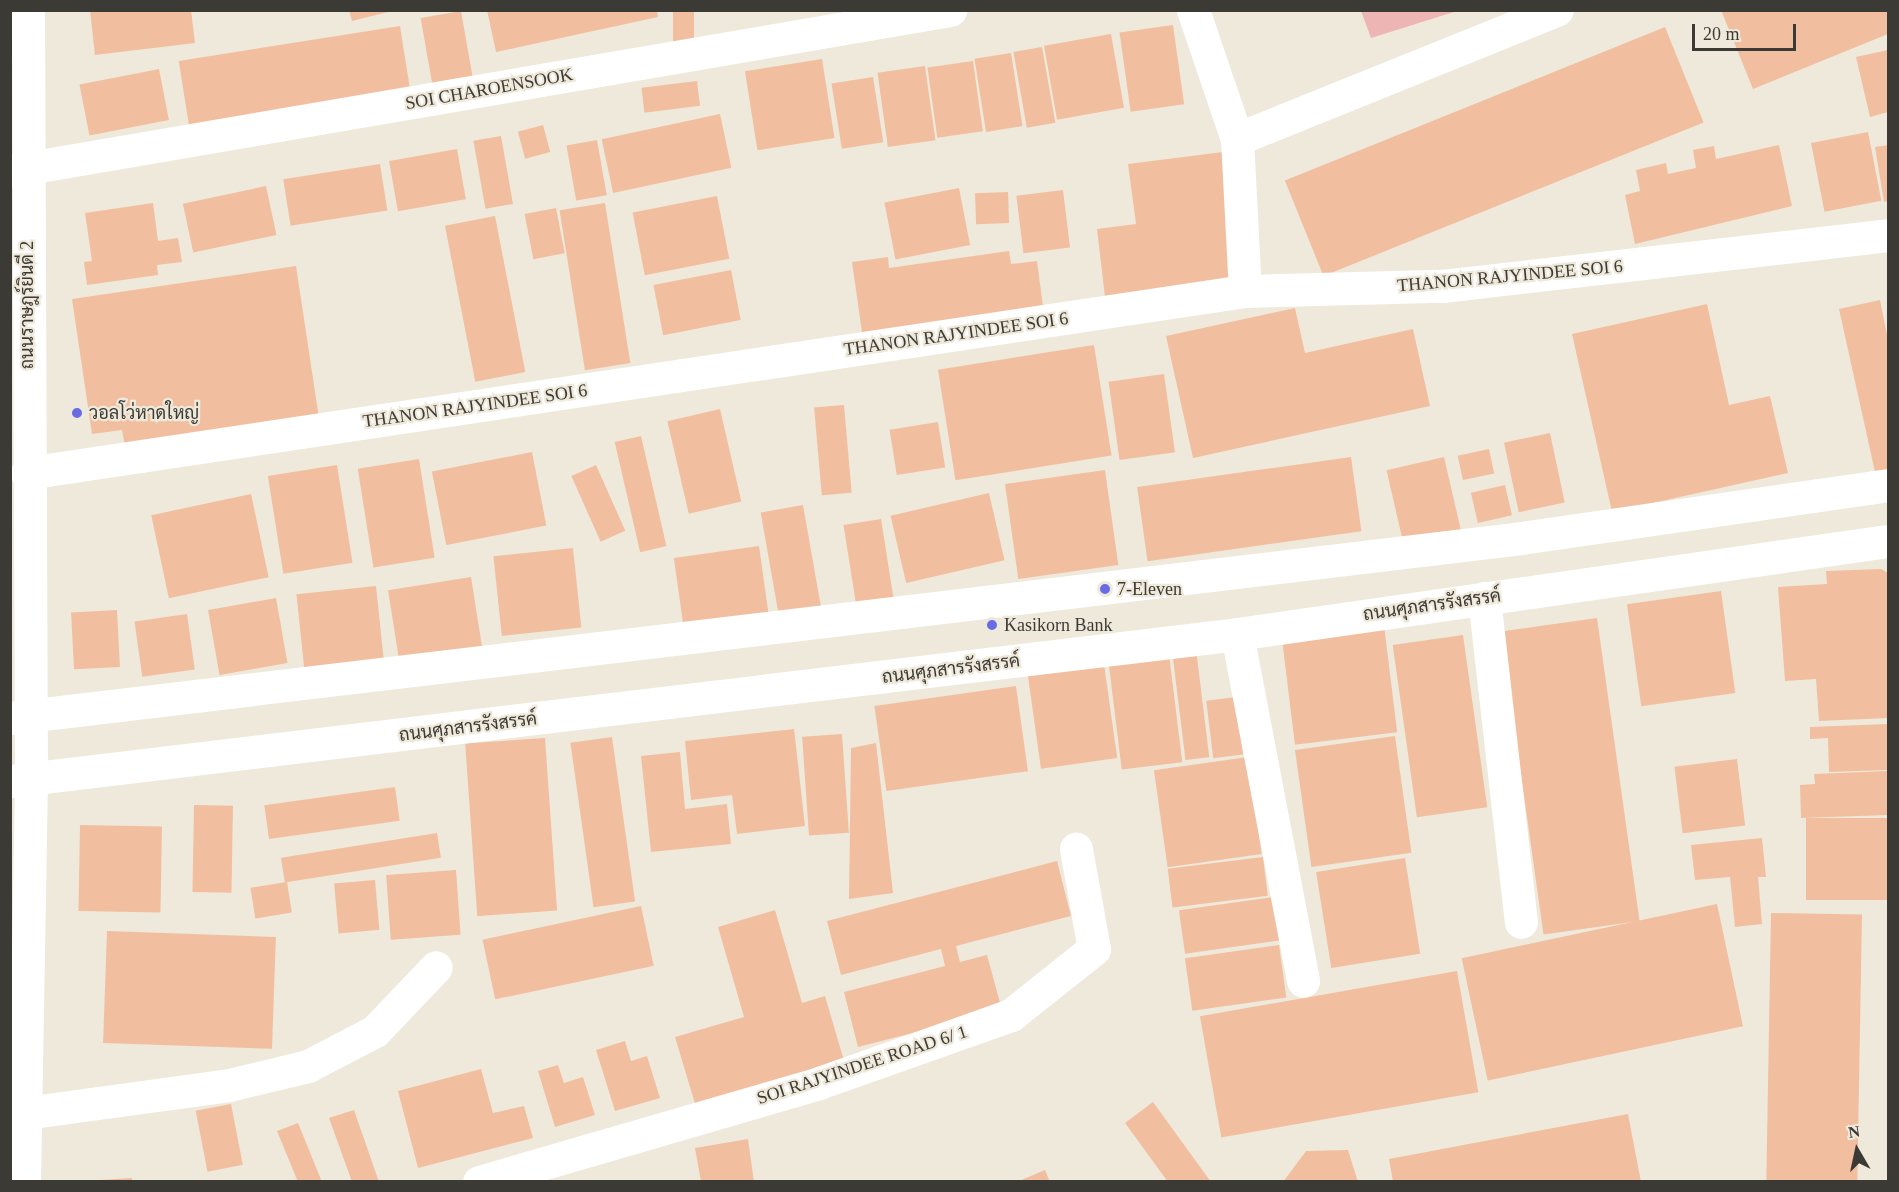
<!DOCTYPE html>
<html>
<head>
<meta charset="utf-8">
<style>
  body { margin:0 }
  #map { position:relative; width:1899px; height:1192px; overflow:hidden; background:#efe9db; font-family:"Times New Roman",Sarabun,serif }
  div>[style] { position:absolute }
  .green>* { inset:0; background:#edb5b4 }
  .building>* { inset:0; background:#f1bf9f; transform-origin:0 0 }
  .minor>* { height:33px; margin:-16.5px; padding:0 16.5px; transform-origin:16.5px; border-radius:16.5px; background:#fff }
  .dots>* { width:16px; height:16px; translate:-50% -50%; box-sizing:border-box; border:3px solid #efe9db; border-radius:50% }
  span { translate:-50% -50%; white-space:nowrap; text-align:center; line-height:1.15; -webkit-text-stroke:4.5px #efe9db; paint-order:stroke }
  .street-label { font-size:18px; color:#3c3a34 }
  .poi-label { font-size:18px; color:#3c3a34 }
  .left { translate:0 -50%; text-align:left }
  .frame { position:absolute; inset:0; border:12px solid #3c3a34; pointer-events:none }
  .north { position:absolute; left:1827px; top:1120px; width:60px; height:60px; -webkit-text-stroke:4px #efe9db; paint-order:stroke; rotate:351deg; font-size:16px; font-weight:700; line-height:24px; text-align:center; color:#3c3a34 }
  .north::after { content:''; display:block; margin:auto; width:21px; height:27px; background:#3c3a34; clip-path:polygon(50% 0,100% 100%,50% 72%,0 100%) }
  .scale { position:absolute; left:1692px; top:24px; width:104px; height:27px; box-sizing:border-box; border:3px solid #3c3a34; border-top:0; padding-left:8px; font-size:18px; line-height:21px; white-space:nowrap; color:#3c3a34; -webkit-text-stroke:4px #efe9db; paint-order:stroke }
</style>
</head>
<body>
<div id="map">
  <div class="green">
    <div style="clip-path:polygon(1361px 11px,1457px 11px,1371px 38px)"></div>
  </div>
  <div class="building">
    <div style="clip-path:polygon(90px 10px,191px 10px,195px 43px,95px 55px)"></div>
    <div style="clip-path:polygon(349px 10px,391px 10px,392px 11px,352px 21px)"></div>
    <div style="clip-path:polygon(487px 10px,657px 10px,658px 17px,496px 52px)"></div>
    <div style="left:673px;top:10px;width:21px;height:37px"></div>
    <div style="clip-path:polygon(1721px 10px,1888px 10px,1888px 34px,1753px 89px)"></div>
    <div style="left:461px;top:11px;width:66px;height:41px;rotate:80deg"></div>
    <div style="left:1173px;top:25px;width:80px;height:54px;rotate:82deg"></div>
    <div style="left:400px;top:26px;width:67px;height:224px;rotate:81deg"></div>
    <div style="left:1665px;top:27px;width:103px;height:410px;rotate:68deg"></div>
    <div style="left:1111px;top:34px;width:75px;height:68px;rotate:80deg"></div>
    <div style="left:1042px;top:47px;width:77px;height:29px;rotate:80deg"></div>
    <div style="clip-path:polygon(1888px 50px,1888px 112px,1870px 117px,1856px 57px)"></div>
    <div style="left:1011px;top:53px;width:74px;height:37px;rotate:81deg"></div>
    <div style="left:822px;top:59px;width:80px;height:78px;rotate:81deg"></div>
    <div style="left:973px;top:61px;width:71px;height:46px;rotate:82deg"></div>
    <div style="left:925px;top:66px;width:75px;height:48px;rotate:82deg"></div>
    <div style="left:159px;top:69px;width:52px;height:81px;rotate:79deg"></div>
    <div style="left:873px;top:77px;width:66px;height:42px;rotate:81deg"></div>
    <div style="left:697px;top:81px;width:25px;height:56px;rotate:83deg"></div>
    <div style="left:720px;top:114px;width:55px;height:121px;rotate:78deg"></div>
    <div style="left:543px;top:125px;width:28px;height:26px;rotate:75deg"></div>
    <div style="left:1868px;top:132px;width:70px;height:58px;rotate:79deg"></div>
    <div style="left:501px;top:136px;width:69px;height:28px;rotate:80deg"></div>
    <div style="left:597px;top:140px;width:56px;height:31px;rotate:80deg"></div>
    <div style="clip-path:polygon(1779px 145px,1792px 206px,1635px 244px,1625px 195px,1640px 191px,1636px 170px,1666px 163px,1668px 174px,1696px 168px,1693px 150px,1714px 146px,1716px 159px)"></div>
    <div style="clip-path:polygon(1888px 145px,1888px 201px,1884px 202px,1875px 147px)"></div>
    <div style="left:457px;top:149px;width:51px;height:69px;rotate:80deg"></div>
    <div style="clip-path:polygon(1223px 152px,1241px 289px,1106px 306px,1097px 229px,1136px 224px,1128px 164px)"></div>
    <div style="left:380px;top:164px;width:47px;height:98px;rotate:81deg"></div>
    <div style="left:266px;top:186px;width:50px;height:85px;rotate:78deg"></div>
    <div style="left:959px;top:188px;width:58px;height:76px;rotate:79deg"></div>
    <div style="left:1063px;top:190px;width:58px;height:47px;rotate:83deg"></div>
    <div style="left:1008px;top:192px;width:31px;height:33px;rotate:88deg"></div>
    <div style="left:717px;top:196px;width:64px;height:86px;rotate:79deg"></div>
    <div style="clip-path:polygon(153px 203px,158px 241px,178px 238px,182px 262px,157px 265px,158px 275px,87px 285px,84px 262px,92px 261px,85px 213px)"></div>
    <div style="left:605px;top:203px;width:162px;height:46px;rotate:81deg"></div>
    <div style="left:556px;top:208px;width:46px;height:32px;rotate:79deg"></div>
    <div style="left:495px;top:216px;width:159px;height:51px;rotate:79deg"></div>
    <div style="clip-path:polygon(1009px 251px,1011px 264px,1037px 261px,1044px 314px,863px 339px,852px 262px,888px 257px,889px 268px)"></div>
    <div style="clip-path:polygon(296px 266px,319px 418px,125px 447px,122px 430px,92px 434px,72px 299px)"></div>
    <div style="left:731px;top:270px;width:51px;height:79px;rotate:79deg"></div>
    <div style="clip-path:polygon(1880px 300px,1888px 340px,1888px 479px,1877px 481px,1839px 309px)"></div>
    <div style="clip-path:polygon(1707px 304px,1729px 405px,1770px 396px,1788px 473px,1612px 512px,1572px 334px)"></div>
    <div style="clip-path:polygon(1295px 308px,1305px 353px,1413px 329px,1430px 406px,1193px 458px,1166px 336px)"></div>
    <div style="left:1094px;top:345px;width:112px;height:158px;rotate:81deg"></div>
    <div style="left:1164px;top:374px;width:79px;height:56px;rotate:82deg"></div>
    <div style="left:844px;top:405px;width:88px;height:30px;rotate:85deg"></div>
    <div style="left:720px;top:409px;width:95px;height:54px;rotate:77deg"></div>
    <div style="left:938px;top:422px;width:46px;height:49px;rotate:81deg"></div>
    <div style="left:1550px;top:433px;width:71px;height:47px;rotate:78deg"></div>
    <div style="left:641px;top:436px;width:113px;height:27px;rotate:77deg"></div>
    <div style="left:1489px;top:449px;width:25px;height:32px;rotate:78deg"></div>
    <div style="left:532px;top:452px;width:75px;height:102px;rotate:79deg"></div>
    <div style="left:1351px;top:457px;width:75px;height:216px;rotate:82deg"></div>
    <div style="left:1444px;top:457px;width:77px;height:59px;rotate:77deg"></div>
    <div style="left:419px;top:459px;width:100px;height:62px;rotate:81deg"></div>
    <div style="left:337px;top:465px;width:99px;height:70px;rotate:81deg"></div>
    <div style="left:596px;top:465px;width:72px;height:27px;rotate:66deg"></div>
    <div style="left:1105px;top:470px;width:96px;height:101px;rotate:82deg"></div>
    <div style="left:1505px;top:485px;width:31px;height:35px;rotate:77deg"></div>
    <div style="left:989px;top:493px;width:69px;height:101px;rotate:77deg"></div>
    <div style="left:251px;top:494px;width:85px;height:102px;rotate:78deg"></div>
    <div style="left:803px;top:505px;width:107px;height:43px;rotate:80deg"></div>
    <div style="left:881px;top:519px;width:87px;height:38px;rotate:81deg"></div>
    <div style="left:759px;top:546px;width:76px;height:86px;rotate:82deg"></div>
    <div style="left:573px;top:548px;width:80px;height:80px;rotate:84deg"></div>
    <div style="clip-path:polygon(1881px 569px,1888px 573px,1888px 718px,1819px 721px,1816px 679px,1785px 681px,1778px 587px,1827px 584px,1826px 571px)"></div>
    <div style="left:471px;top:577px;width:76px;height:84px;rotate:81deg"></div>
    <div style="left:376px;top:586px;width:81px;height:80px;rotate:84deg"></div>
    <div style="left:1721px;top:591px;width:103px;height:95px;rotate:82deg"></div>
    <div style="left:276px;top:598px;width:66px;height:69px;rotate:80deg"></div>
    <div style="left:117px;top:610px;width:57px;height:46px;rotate:87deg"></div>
    <div style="left:187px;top:614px;width:56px;height:53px;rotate:82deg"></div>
    <div style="left:1597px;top:618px;width:306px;height:97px;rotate:82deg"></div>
    <div style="left:1384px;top:625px;width:108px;height:103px;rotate:83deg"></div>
    <div style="left:1463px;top:635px;width:174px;height:71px;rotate:82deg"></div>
    <div style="left:1196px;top:649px;width:109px;height:24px;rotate:83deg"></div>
    <div style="left:1169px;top:654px;width:109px;height:61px;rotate:83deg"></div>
    <div style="left:1104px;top:664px;width:95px;height:77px;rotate:82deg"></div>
    <div style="left:1016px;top:686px;width:86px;height:143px;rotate:82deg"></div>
    <div style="left:1236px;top:697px;width:58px;height:30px;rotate:83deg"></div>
    <div style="clip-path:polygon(1888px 724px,1888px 770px,1829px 772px,1828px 738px,1810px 739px,1810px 727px)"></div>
    <div style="clip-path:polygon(794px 729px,805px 826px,737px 834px,732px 795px,691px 800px,685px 741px)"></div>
    <div style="left:842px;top:734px;width:99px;height:40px;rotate:86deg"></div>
    <div style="left:1395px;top:736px;width:118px;height:101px;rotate:82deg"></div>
    <div style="left:612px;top:737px;width:166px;height:42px;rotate:82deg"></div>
    <div style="left:545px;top:738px;width:173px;height:80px;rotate:86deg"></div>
    <div style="clip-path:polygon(876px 743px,893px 893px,849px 899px,851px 748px)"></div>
    <div style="clip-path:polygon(680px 752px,685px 809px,727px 804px,731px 844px,651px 852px,641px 756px)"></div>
    <div style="left:1248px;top:757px;width:98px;height:95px;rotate:82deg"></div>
    <div style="left:1737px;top:759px;width:67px;height:63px;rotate:83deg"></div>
    <div style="clip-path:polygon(1888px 771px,1888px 815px,1801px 818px,1800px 785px,1815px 784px,1814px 774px)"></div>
    <div style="left:395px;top:787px;width:34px;height:132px;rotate:82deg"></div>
    <div style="left:194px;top:805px;width:39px;height:87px;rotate:1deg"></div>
    <div style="left:1888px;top:818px;width:82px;height:82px;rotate:90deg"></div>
    <div style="left:80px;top:825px;width:82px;height:86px;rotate:1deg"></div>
    <div style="left:437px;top:833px;width:25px;height:158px;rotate:81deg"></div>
    <div style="clip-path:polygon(1762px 838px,1766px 877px,1758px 877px,1762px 924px,1735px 927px,1730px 877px,1695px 880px,1691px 845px)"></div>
    <div style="left:1263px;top:857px;width:39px;height:96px;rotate:83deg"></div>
    <div style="left:1405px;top:858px;width:97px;height:90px;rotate:81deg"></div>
    <div style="clip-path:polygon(1057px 861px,1071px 916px,956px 946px,960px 962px,987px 955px,1002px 1010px,858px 1047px,844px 992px,945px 966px,941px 949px,841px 975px,827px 921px)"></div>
    <div style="left:456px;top:870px;width:65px;height:70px;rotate:86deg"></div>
    <div style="left:375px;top:880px;width:50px;height:41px;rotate:85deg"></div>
    <div style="left:287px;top:882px;width:31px;height:37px;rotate:81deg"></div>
    <div style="left:1273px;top:897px;width:44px;height:95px;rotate:82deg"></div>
    <div style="left:1717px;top:904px;width:125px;height:261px;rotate:78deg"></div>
    <div style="left:641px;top:906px;width:61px;height:162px;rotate:78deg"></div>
    <div style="clip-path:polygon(775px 910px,802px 1003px,825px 996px,845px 1064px,696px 1107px,675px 1037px,744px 1017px,718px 927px)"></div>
    <div style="left:1771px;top:913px;width:91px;height:269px;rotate:1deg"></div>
    <div style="left:107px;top:931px;width:169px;height:112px;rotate:2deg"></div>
    <div style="left:1279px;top:945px;width:53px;height:95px;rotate:82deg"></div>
    <div style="left:1457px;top:971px;width:123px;height:261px;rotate:80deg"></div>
    <div style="clip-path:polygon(625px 1041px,631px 1061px,647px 1056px,660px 1098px,615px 1111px,596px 1050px)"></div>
    <div style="clip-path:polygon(558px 1065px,564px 1083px,583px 1077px,595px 1115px,555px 1127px,538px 1071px)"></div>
    <div style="clip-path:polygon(481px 1069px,493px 1113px,524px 1106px,533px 1138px,418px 1168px,398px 1091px)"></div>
    <div style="clip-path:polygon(1153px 1102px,1211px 1182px,1168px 1182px,1125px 1123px)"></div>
    <div style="left:231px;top:1104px;width:62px;height:36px;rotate:79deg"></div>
    <div style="clip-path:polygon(354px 1110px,379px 1182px,352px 1182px,329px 1118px)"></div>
    <div style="clip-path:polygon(1628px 1114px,1641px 1182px,1393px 1182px,1389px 1159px)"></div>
    <div style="clip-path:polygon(298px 1123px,322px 1182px,298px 1182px,277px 1131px)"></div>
    <div style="clip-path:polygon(748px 1139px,754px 1182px,701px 1182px,695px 1148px)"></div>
    <div style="clip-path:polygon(1348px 1150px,1358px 1182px,1283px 1182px,1306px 1151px)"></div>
    <div style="clip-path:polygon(1045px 1170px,1050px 1182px,1019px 1182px,1019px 1181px)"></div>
    <div style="clip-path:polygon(132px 1178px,132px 1182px,100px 1182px,100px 1180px)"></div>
  </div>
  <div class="minor">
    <div style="left:1193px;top:10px;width:136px;rotate:71.2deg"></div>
    <div style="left:1237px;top:139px;width:152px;rotate:87deg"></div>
    <div style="left:1237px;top:139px;width:345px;rotate:-22deg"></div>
    <div style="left:10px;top:171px;width:954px;rotate:-9.72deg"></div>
    <div style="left:27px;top:473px;width:1232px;rotate:-8.5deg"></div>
    <div style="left:1245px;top:291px;width:197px;rotate:-1.5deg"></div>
    <div style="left:1442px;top:286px;width:449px;rotate:-6.5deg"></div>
    <div style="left:1484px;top:598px;width:326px;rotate:83.5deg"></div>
    <div style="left:1237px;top:634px;width:353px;rotate:79.2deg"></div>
    <div style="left:10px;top:718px;width:1522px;rotate:-6.79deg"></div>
    <div style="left:1521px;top:538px;width:371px;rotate:-8.2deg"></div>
    <div style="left:10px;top:781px;width:1236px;rotate:-6.83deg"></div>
    <div style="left:1237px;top:634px;width:658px;rotate:-8.13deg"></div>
    <div style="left:25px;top:1113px;width:206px;rotate:-7.8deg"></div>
    <div style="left:229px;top:1085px;width:81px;rotate:-13.5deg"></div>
    <div style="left:308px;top:1066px;width:76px;rotate:-27.6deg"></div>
    <div style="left:375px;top:1031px;width:88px;rotate:-46.4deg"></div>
    <div style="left:24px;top:1182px;width:402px;rotate:-89deg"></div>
    <div style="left:31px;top:780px;width:770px;rotate:-90.22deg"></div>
    <div style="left:479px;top:1182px;width:354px;rotate:-16.2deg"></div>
    <div style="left:819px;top:1083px;width:204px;rotate:-19.5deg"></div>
    <div style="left:1011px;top:1015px;width:106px;rotate:-38.5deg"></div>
    <div style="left:1094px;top:949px;width:102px;rotate:-100.2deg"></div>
  </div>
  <div class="dots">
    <div style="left:77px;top:413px;background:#676ce5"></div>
    <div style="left:1105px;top:589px;background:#676ce5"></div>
    <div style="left:992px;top:625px;background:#676ce5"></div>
  </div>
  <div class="street-label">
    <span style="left:489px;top:89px;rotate:-10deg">SOI CHAROENSOOK</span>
    <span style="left:1510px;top:276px;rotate:-5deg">THANON RAJYINDEE SOI 6</span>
    <span style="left:27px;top:305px;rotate:-90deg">ถนนราษฎร์ยินดี 2</span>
    <span style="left:956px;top:334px;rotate:-8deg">THANON RAJYINDEE SOI 6</span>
    <span style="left:475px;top:406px;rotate:-8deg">THANON RAJYINDEE SOI 6</span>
    <span style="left:1432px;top:605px;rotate:-8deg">ถนนศุภสารรังสรรค์</span>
    <span style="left:951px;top:669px;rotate:-7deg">ถนนศุภสารรังสรรค์</span>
    <span style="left:468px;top:727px;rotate:-7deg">ถนนศุภสารรังสรรค์</span>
    <span style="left:862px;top:1065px;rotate:-18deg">SOI RAJYINDEE ROAD 6/ 1</span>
  </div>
  <div class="poi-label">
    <span class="left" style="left:89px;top:413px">วอลโว่หาดใหญ่</span>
    <span class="left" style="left:1117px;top:589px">7-Eleven</span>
    <span class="left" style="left:1004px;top:625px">Kasikorn Bank</span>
  </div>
  <div class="frame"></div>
  <div class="north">N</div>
  <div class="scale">20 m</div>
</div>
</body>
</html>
